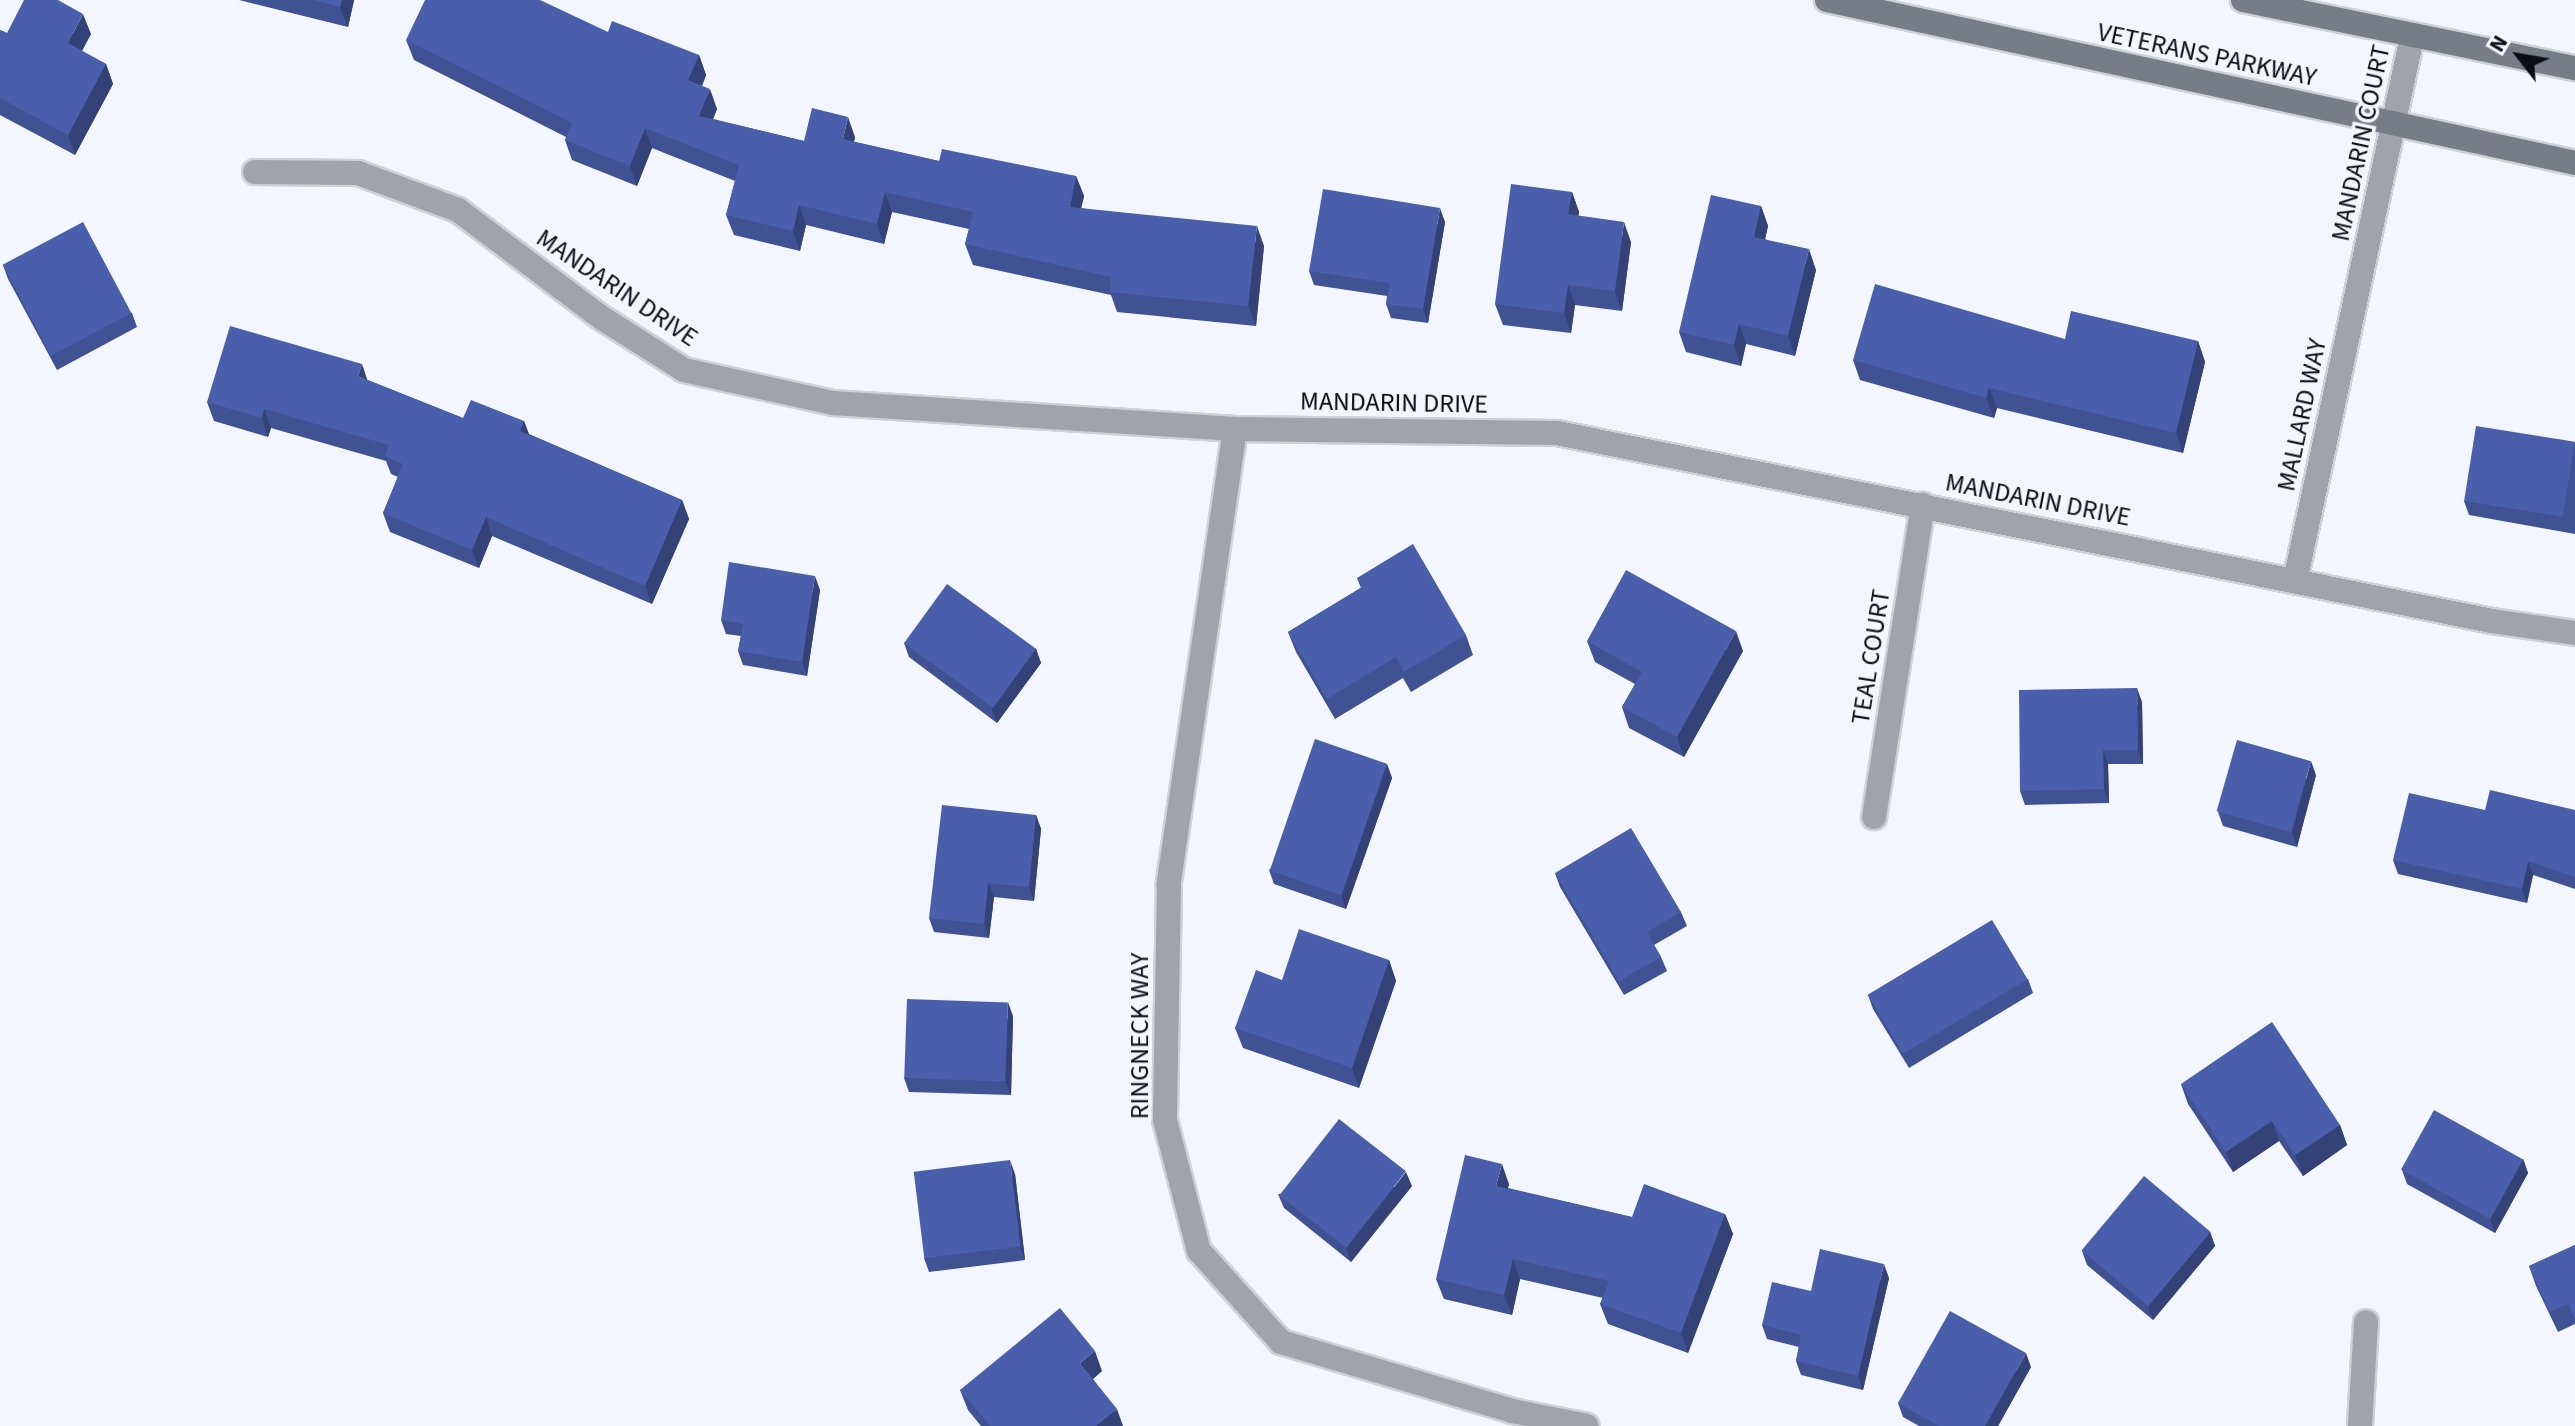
<!DOCTYPE html>
<html>
<head>
<meta charset="utf-8">
<style>
  body { margin:0 }
  #map { position:relative; width:2575px; height:1426px; overflow:hidden; background:#f3f6ff; font-family:"Source Sans 3",sans-serif }
  div>[style] { position:absolute }
  .roads { filter:drop-shadow(2px 0 #ced1d9) drop-shadow(-2px 0 #ced1d9) drop-shadow(0 2px #ced1d9) drop-shadow(0 -2px #ced1d9) }
  .minor>* { height:24px; margin:-12px; padding:0 12px; transform-origin:12px; border-radius:12px; background:#a0a3ac }
  .secondary>* { height:24px; margin:-12px; padding:0 12px; transform-origin:12px; border-radius:12px; background:#777c88 }
  .wall>* { inset:0; background:#405293 }
  .shaded-wall>* { inset:0; background:#344278 }
  .building>* { inset:0; background:#4a5fab; transform-origin:0 0 }
  span { translate:-50% -50%; white-space:nowrap; text-align:center; line-height:1.15; -webkit-text-stroke:7px #f3f6ff; paint-order:stroke }
  .street-label { font-size:26px; color:#0b0d14 }
  .north { position:absolute; left:2479px; top:16px; width:80px; height:80px; -webkit-text-stroke:6px #f3f6ff; paint-order:stroke; rotate:301deg; font-size:22px; font-weight:700; line-height:32px; text-align:center; color:#0b0d14 }
  .north::after { content:''; display:block; margin:auto; width:28px; height:36px; background:#0b0d14; clip-path:polygon(50% 0,100% 100%,50% 72%,0 100%) }
</style>
</head>
<body>
<div id="map">
  <div class="roads">
    <div class="minor">
      <div style="left:255px;top:172px;width:103px;rotate:0.6deg"></div>
      <div style="left:358px;top:173px;width:107px;rotate:20.3deg"></div>
      <div style="left:458px;top:210px;width:180px;rotate:36.9deg"></div>
      <div style="left:602px;top:318px;width:97px;rotate:32.4deg"></div>
      <div style="left:684px;top:370px;width:153px;rotate:12.5deg"></div>
      <div style="left:833px;top:403px;width:403px;rotate:3.7deg"></div>
      <div style="left:1235px;top:429px;width:322px;rotate:0.7deg"></div>
      <div style="left:1557px;top:433px;width:954px;rotate:11.37deg"></div>
      <div style="left:2492px;top:621px;width:84px;rotate:8.2deg"></div>
      <div style="left:1235px;top:429px;width:460px;rotate:98.3deg"></div>
      <div style="left:1169px;top:884px;width:236px;rotate:91deg"></div>
      <div style="left:1165px;top:1120px;width:135px;rotate:75.5deg"></div>
      <div style="left:1199px;top:1251px;width:122px;rotate:48deg"></div>
      <div style="left:1281px;top:1342px;width:241px;rotate:16.6deg"></div>
      <div style="left:1512px;top:1411px;width:76px;rotate:11.3deg"></div>
      <div style="left:2295px;top:581px;width:556px;rotate:-77.86deg"></div>
      <div style="left:1874px;top:817px;width:316px;rotate:-81.1deg"></div>
      <div style="left:2360px;top:1426px;width:104px;rotate:-86.7deg"></div>
    </div>
    <div class="secondary">
      <div style="left:1827px;top:0;width:766px;rotate:12.29deg"></div>
      <div style="left:2243px;top:0;width:339px;rotate:11.6deg"></div>
    </div>
  </div>
  <div class="wall">
    <div style="clip-path:polygon(239px 0,354px 0,348px 27px)"></div>
    <div style="clip-path:polygon(0 30px,7px 33px,91px 34px,82px 51px,106px 64px,113px 84px,75px 155px,0 115px)"></div>
    <div style="clip-path:polygon(608px 32px,699px 55px,706px 75px,702px 86px,717px 109px,713px 119px,804px 141px,855px 137px,854px 142px,939px 161px,1076px 176px,1084px 196px,1081px 208px,1264px 246px,1256px 326px,1117px 312px,1111px 295px,973px 265px,965px 244px,969px 229px,892px 212px,884px 244px,806px 225px,800px 251px,734px 235px,726px 215px,735px 181px,652px 148px,637px 186px,572px 160px,565px 140px,566px 137px,414px 60px,406px 40px)"></div>
    <div style="clip-path:polygon(1572px 192px,1579px 212px,1578px 216px,1631px 242px,1622px 311px,1575px 305px,1571px 333px,1503px 325px,1495px 304px)"></div>
    <div style="clip-path:polygon(1761px 206px,1768px 226px,1765px 239px,1816px 270px,1795px 356px,1746px 344px,1741px 366px,1686px 352px,1679px 332px)"></div>
    <div style="clip-path:polygon(1445px 222px,1428px 323px,1391px 318px,1386px 304px,1387px 296px,1314px 285px,1309px 271px)"></div>
    <div style="clip-path:polygon(3px 265px,132px 313px,137px 327px,57px 370px,8px 279px)"></div>
    <div style="clip-path:polygon(2065px 339px,2198px 341px,2205px 362px,2183px 453px,1997px 408px,1994px 418px,1860px 380px,1853px 360px)"></div>
    <div style="clip-path:polygon(367px 380px,463px 418px,524px 421px,529px 434px,682px 500px,689px 519px,652px 604px,492px 536px,479px 568px,390px 532px,383px 513px,398px 477px,391px 474px,386px 461px,271px 428px,268px 437px,214px 421px,207px 402px)"></div>
    <div style="clip-path:polygon(2575px 442px,2575px 534px,2469px 515px,2464px 501px)"></div>
    <div style="clip-path:polygon(1357px 578px,1466px 635px,1473px 655px,1411px 692px,1403px 678px,1335px 719px,1296px 652px,1288px 632px,1361px 588px)"></div>
    <div style="clip-path:polygon(820px 590px,807px 676px,743px 665px,738px 651px,741px 636px,726px 634px,721px 620px)"></div>
    <div style="clip-path:polygon(1587px 641px,1743px 651px,1684px 757px,1629px 728px,1622px 707px,1635px 684px,1595px 662px)"></div>
    <div style="clip-path:polygon(904px 643px,1036px 649px,1041px 663px,997px 723px,909px 657px)"></div>
    <div style="clip-path:polygon(2142px 702px,2143px 764px,2108px 764px,2109px 803px,2025px 805px,2020px 791px)"></div>
    <div style="clip-path:polygon(1387px 764px,1392px 778px,1346px 909px,1274px 884px,1269px 870px)"></div>
    <div style="clip-path:polygon(2316px 775px,2297px 847px,2223px 826px,2218px 812px)"></div>
    <div style="clip-path:polygon(2485px 810px,2575px 810px,2575px 889px,2533px 875px,2527px 903px,2398px 874px,2393px 860px)"></div>
    <div style="clip-path:polygon(1036px 815px,1041px 829px,1034px 901px,994px 897px,989px 938px,934px 932px,929px 918px)"></div>
    <div style="clip-path:polygon(1555px 873px,1681px 912px,1687px 926px,1654px 945px,1661px 957px,1667px 971px,1624px 995px,1560px 887px)"></div>
    <div style="clip-path:polygon(1389px 960px,1396px 981px,1359px 1088px,1243px 1048px,1235px 1028px,1282px 980px)"></div>
    <div style="clip-path:polygon(2028px 979px,2033px 993px,1909px 1068px,1873px 1009px,1868px 995px)"></div>
    <div style="clip-path:polygon(1013px 1016px,1011px 1095px,909px 1092px,904px 1078px)"></div>
    <div style="clip-path:polygon(2181px 1084px,2340px 1125px,2347px 1145px,2303px 1176px,2279px 1141px,2233px 1172px,2188px 1104px)"></div>
    <div style="clip-path:polygon(2523px 1159px,2528px 1173px,2495px 1233px,2407px 1184px,2402px 1170px)"></div>
    <div style="clip-path:polygon(1015px 1174px,1025px 1260px,929px 1272px,924px 1258px)"></div>
    <div style="clip-path:polygon(1509px 1184px,1508px 1188px,1632px 1217px,1725px 1214px,1733px 1234px,1688px 1353px,1608px 1324px,1600px 1304px,1603px 1298px,1520px 1279px,1512px 1315px,1444px 1299px,1436px 1279px)"></div>
    <div style="clip-path:polygon(1412px 1186px,1351px 1262px,1284px 1208px,1278px 1194px)"></div>
    <div style="clip-path:polygon(2210px 1232px,2215px 1246px,2153px 1320px,2087px 1265px,2082px 1251px)"></div>
    <div style="clip-path:polygon(2575px 1245px,2575px 1324px,2558px 1332px,2536px 1286px,2529px 1266px)"></div>
    <div style="clip-path:polygon(1889px 1278px,1863px 1390px,1801px 1375px,1796px 1361px,1799px 1347px,1767px 1339px,1762px 1325px,1811px 1291px)"></div>
    <div style="clip-path:polygon(2031px 1367px,1998px 1426px,1919px 1426px,1903px 1417px,1898px 1403px)"></div>
    <div style="clip-path:polygon(1102px 1371px,1093px 1379px,1123px 1426px,981px 1426px,968px 1410px,960px 1390px)"></div>
  </div>
  <div class="shaded-wall">
    <div style="clip-path:polygon(342px 0,354px 0,348px 27px,340px 7px)"></div>
    <div style="clip-path:polygon(83px 14px,91px 34px,75px 63px,68px 43px)"></div>
    <div style="clip-path:polygon(699px 55px,706px 75px,696px 101px,688px 80px)"></div>
    <div style="clip-path:polygon(106px 64px,113px 84px,75px 155px,68px 135px)"></div>
    <div style="clip-path:polygon(710px 89px,717px 109px,706px 136px,699px 116px)"></div>
    <div style="clip-path:polygon(848px 117px,855px 137px,850px 159px,843px 139px)"></div>
    <div style="clip-path:polygon(645px 128px,652px 148px,637px 186px,630px 166px)"></div>
    <div style="clip-path:polygon(1076px 176px,1084px 196px,1077px 227px,1070px 207px)"></div>
    <div style="clip-path:polygon(885px 192px,892px 212px,884px 244px,877px 224px)"></div>
    <div style="clip-path:polygon(1572px 192px,1579px 212px,1576px 235px,1568px 214px)"></div>
    <div style="clip-path:polygon(799px 205px,806px 225px,800px 251px,793px 231px)"></div>
    <div style="clip-path:polygon(1761px 206px,1768px 226px,1761px 257px,1754px 237px)"></div>
    <div style="clip-path:polygon(1440px 208px,1445px 222px,1428px 323px,1423px 309px)"></div>
    <div style="clip-path:polygon(1624px 222px,1631px 242px,1622px 311px,1615px 291px)"></div>
    <div style="clip-path:polygon(1257px 226px,1264px 246px,1256px 326px,1248px 306px)"></div>
    <div style="clip-path:polygon(1809px 249px,1816px 270px,1795px 356px,1788px 336px)"></div>
    <div style="clip-path:polygon(1568px 285px,1575px 305px,1571px 333px,1564px 313px)"></div>
    <div style="clip-path:polygon(1739px 324px,1746px 344px,1741px 366px,1734px 345px)"></div>
    <div style="clip-path:polygon(2198px 341px,2205px 362px,2183px 453px,2176px 433px)"></div>
    <div style="clip-path:polygon(362px 364px,368px 382px,358px 376px)"></div>
    <div style="clip-path:polygon(1989px 388px,1997px 408px,1994px 418px,1986px 398px)"></div>
    <div style="clip-path:polygon(264px 409px,271px 428px,268px 437px,262px 418px)"></div>
    <div style="clip-path:polygon(524px 421px,531px 440px,520px 431px)"></div>
    <div style="clip-path:polygon(682px 500px,689px 519px,652px 604px,645px 586px)"></div>
    <div style="clip-path:polygon(486px 517px,492px 536px,479px 568px,472px 550px)"></div>
    <div style="clip-path:polygon(815px 576px,820px 590px,807px 676px,802px 662px)"></div>
    <div style="clip-path:polygon(1736px 631px,1743px 651px,1684px 757px,1677px 737px)"></div>
    <div style="clip-path:polygon(1036px 649px,1041px 663px,997px 723px,992px 709px)"></div>
    <div style="clip-path:polygon(2137px 688px,2142px 702px,2143px 764px,2138px 750px)"></div>
    <div style="clip-path:polygon(2103px 750px,2108px 764px,2109px 803px,2104px 789px)"></div>
    <div style="clip-path:polygon(2311px 761px,2316px 775px,2297px 847px,2292px 833px)"></div>
    <div style="clip-path:polygon(1387px 764px,1392px 778px,1346px 909px,1341px 895px)"></div>
    <div style="clip-path:polygon(1036px 815px,1041px 829px,1034px 901px,1029px 887px)"></div>
    <div style="clip-path:polygon(2528px 861px,2533px 875px,2527px 903px,2522px 889px)"></div>
    <div style="clip-path:polygon(988px 883px,994px 897px,989px 938px,984px 924px)"></div>
    <div style="clip-path:polygon(1389px 960px,1396px 981px,1359px 1088px,1352px 1068px)"></div>
    <div style="clip-path:polygon(1008px 1002px,1013px 1016px,1011px 1095px,1005px 1081px)"></div>
    <div style="clip-path:polygon(2272px 1121px,2279px 1141px,2233px 1172px,2226px 1152px)"></div>
    <div style="clip-path:polygon(2340px 1125px,2347px 1145px,2303px 1176px,2295px 1155px)"></div>
    <div style="clip-path:polygon(2523px 1159px,2528px 1173px,2495px 1233px,2490px 1219px)"></div>
    <div style="clip-path:polygon(1010px 1160px,1015px 1174px,1025px 1260px,1020px 1246px)"></div>
    <div style="clip-path:polygon(1502px 1164px,1509px 1184px,1503px 1206px,1496px 1186px)"></div>
    <div style="clip-path:polygon(1406px 1172px,1412px 1186px,1351px 1262px,1346px 1248px)"></div>
    <div style="clip-path:polygon(1725px 1214px,1733px 1234px,1688px 1353px,1681px 1333px)"></div>
    <div style="clip-path:polygon(2210px 1232px,2215px 1246px,2153px 1320px,2148px 1306px)"></div>
    <div style="clip-path:polygon(1513px 1259px,1520px 1279px,1512px 1315px,1504px 1295px)"></div>
    <div style="clip-path:polygon(1884px 1264px,1889px 1278px,1863px 1390px,1858px 1376px)"></div>
    <div style="clip-path:polygon(1095px 1351px,1102px 1371px,1088px 1383px,1080px 1363px)"></div>
    <div style="clip-path:polygon(2026px 1353px,2031px 1367px,1998px 1426px,1985px 1426px)"></div>
    <div style="clip-path:polygon(1117px 1409px,1123px 1426px,1096px 1426px)"></div>
  </div>
  <div class="building">
    <div style="clip-path:polygon(24px 0,58px 0,83px 14px,68px 43px,106px 64px,68px 135px,0 98px,0 30px,7px 33px)"></div>
    <div style="clip-path:polygon(314px 0,342px 0,340px 7px)"></div>
    <div style="clip-path:polygon(425px 0,540px 0,608px 32px,612px 21px,699px 55px,688px 80px,710px 89px,699px 116px,804px 141px,812px 108px,848px 117px,843px 139px,939px 161px,942px 149px,1076px 176px,1070px 207px,1257px 226px,1248px 306px,1110px 292px,1111px 277px,965px 244px,973px 212px,885px 192px,877px 224px,799px 205px,793px 231px,726px 215px,739px 165px,645px 128px,630px 166px,565px 140px,572px 123px,406px 40px)"></div>
    <div style="clip-path:polygon(1511px 184px,1572px 192px,1568px 214px,1624px 222px,1615px 291px,1568px 285px,1564px 313px,1495px 304px)"></div>
    <div style="clip-path:polygon(1323px 189px,1440px 208px,1423px 309px,1386px 304px,1390px 283px,1309px 271px)"></div>
    <div style="clip-path:polygon(1711px 195px,1761px 206px,1754px 237px,1809px 249px,1788px 336px,1739px 324px,1734px 345px,1679px 332px)"></div>
    <div style="left:83px;top:222px;width:103px;height:91px;rotate:62deg"></div>
    <div style="clip-path:polygon(1875px 284px,2065px 339px,2071px 311px,2198px 341px,2176px 433px,1989px 388px,1986px 398px,1853px 360px)"></div>
    <div style="clip-path:polygon(230px 326px,362px 364px,358px 376px,463px 418px,471px 400px,524px 421px,520px 431px,682px 500px,645px 586px,486px 517px,472px 550px,383px 513px,403px 464px,385px 456px,389px 445px,264px 409px,262px 418px,207px 402px)"></div>
    <div style="left:2476px;top:426px;width:100px;height:76px;rotate:9deg"></div>
    <div style="clip-path:polygon(1413px 544px,1466px 635px,1404px 672px,1396px 657px,1327px 699px,1288px 632px,1362px 587px,1357px 578px)"></div>
    <div style="clip-path:polygon(729px 562px,815px 576px,802px 662px,738px 651px,743px 624px,721px 620px)"></div>
    <div style="clip-path:polygon(1626px 570px,1736px 631px,1677px 737px,1622px 707px,1642px 672px,1587px 641px)"></div>
    <div style="left:947px;top:584px;width:110px;height:73px;rotate:36deg"></div>
    <div style="clip-path:polygon(2137px 688px,2138px 750px,2103px 750px,2104px 789px,2020px 791px,2019px 690px)"></div>
    <div style="left:1315px;top:739px;width:76px;height:139px;rotate:19deg"></div>
    <div style="left:2237px;top:740px;width:77px;height:74px;rotate:16deg"></div>
    <div style="clip-path:polygon(2490px 790px,2575px 810px,2575px 877px,2528px 861px,2522px 889px,2393px 860px,2409px 793px,2485px 810px)"></div>
    <div style="clip-path:polygon(942px 805px,1036px 815px,1029px 887px,988px 883px,984px 924px,929px 918px)"></div>
    <div style="clip-path:polygon(1631px 828px,1681px 912px,1647px 932px,1661px 957px,1619px 981px,1555px 873px)"></div>
    <div style="left:1992px;top:920px;width:69px;height:145px;rotate:59deg"></div>
    <div style="clip-path:polygon(1299px 929px,1389px 960px,1352px 1068px,1235px 1028px,1256px 970px,1282px 980px)"></div>
    <div style="left:907px;top:999px;width:101px;height:79px;rotate:2deg"></div>
    <div style="clip-path:polygon(2272px 1022px,2340px 1125px,2295px 1155px,2272px 1121px,2226px 1152px,2181px 1084px)"></div>
    <div style="left:2434px;top:1110px;width:102px;height:68px;rotate:29deg"></div>
    <div style="left:1339px;top:1119px;width:85px;height:97px;rotate:38deg"></div>
    <div style="clip-path:polygon(1465px 1155px,1502px 1164px,1496px 1186px,1632px 1217px,1644px 1184px,1725px 1214px,1681px 1333px,1600px 1304px,1609px 1281px,1513px 1259px,1504px 1295px,1436px 1279px)"></div>
    <div style="left:1010px;top:1160px;width:87px;height:97px;rotate:83deg"></div>
    <div style="left:2144px;top:1176px;width:87px;height:97px;rotate:40deg"></div>
    <div style="clip-path:polygon(2575px 1245px,2575px 1320px,2568px 1304px,2550px 1312px,2529px 1266px)"></div>
    <div style="clip-path:polygon(1820px 1249px,1884px 1264px,1858px 1376px,1796px 1361px,1801px 1335px,1762px 1325px,1772px 1282px,1811px 1291px)"></div>
    <div style="clip-path:polygon(1060px 1308px,1095px 1351px,1080px 1363px,1117px 1409px,1096px 1426px,990px 1426px,960px 1390px)"></div>
    <div style="clip-path:polygon(1950px 1311px,2026px 1353px,1985px 1426px,1939px 1426px,1898px 1403px)"></div>
  </div>
  <div class="street-label">
    <span style="left:2207px;top:55px;rotate:12deg">VETERANS PARKWAY</span>
    <span style="left:2361px;top:143px;rotate:-78deg">MANDARIN COURT</span>
    <span style="left:617px;top:288px;rotate:34deg">MANDARIN DRIVE</span>
    <span style="left:1394px;top:403px;rotate:1deg">MANDARIN DRIVE</span>
    <span style="left:2302px;top:415px;rotate:-78deg">MALLARD WAY</span>
    <span style="left:2038px;top:500px;rotate:11deg">MANDARIN DRIVE</span>
    <span style="left:1871px;top:657px;rotate:-81deg">TEAL COURT</span>
    <span style="left:1140px;top:1036px;rotate:-90deg">RINGNECK WAY</span>
  </div>
  <div class="north">N</div>
</div>
</body>
</html>
